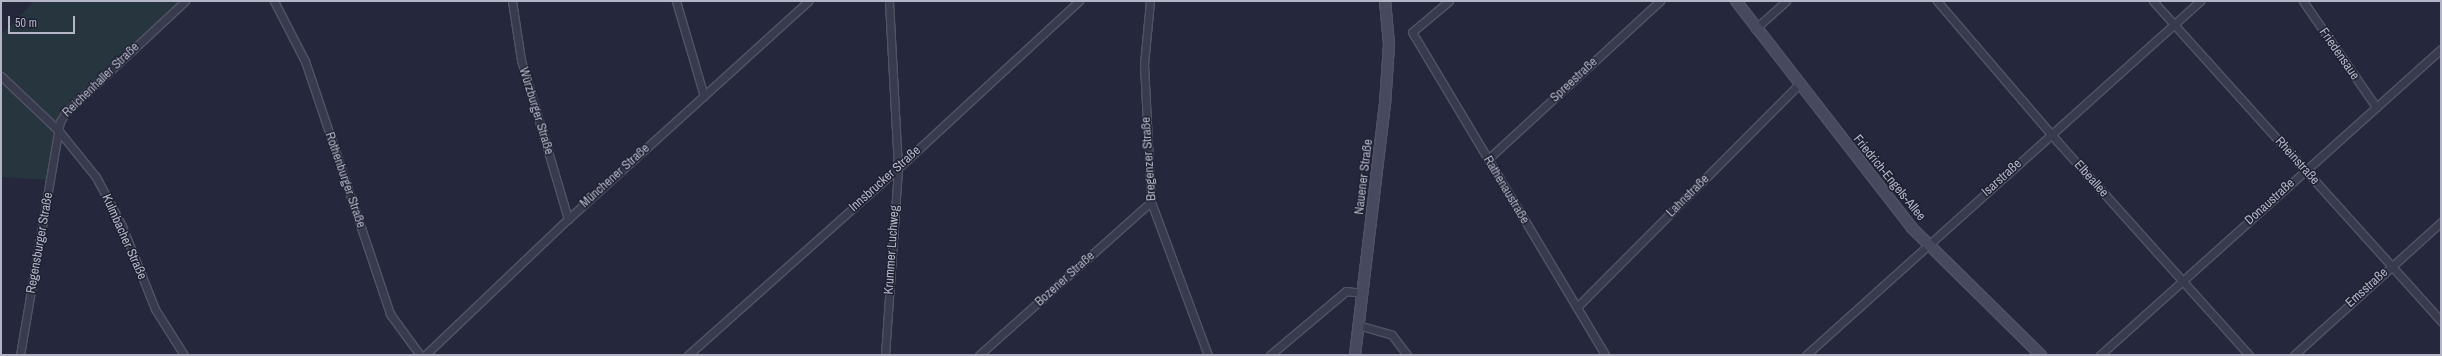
<!DOCTYPE html>
<html>
<head>
<meta charset="utf-8">
<style>
  body { margin:0 }
  #map { position:relative; width:2442px; height:356px; overflow:hidden; background:#25283c; font-family:"Archivo Narrow",sans-serif }
  div>[style] { position:absolute }
  .green>* { inset:0; background:#27353e }
  .roads { filter:drop-shadow(1px 0 #515365) drop-shadow(-1px 0 #515365) drop-shadow(0 1px #515365) drop-shadow(0 -1px #515365) }
  .street>* { height:7px; margin:-3.5px; padding:0 3.5px; transform-origin:3.5px; border-radius:3.5px; background:#383b4d }
  .secondary>* { height:10px; margin:-5px; padding:0 5px; transform-origin:5px; border-radius:5px; background:#47495f }
  span { translate:-50% -50%; white-space:nowrap; text-align:center; line-height:1.15; -webkit-text-stroke:3px #1e2032; paint-order:stroke }
  .street-label { font-size:13px; color:#b4b6c8 }
  .frame { position:absolute; inset:0; border:2px solid #b4b6c8; pointer-events:none }
  .scale { position:absolute; left:8px; top:16px; width:67px; height:18px; box-sizing:border-box; border:2px solid #b4b6c8; border-top:0; padding-left:5px; font-size:12px; line-height:14px; white-space:nowrap; color:#b4b6c8; -webkit-text-stroke:3px #1e2032; paint-order:stroke }
</style>
</head>
<body>
<div id="map">
  <div class="green">
    <div style="clip-path:polygon(34px 1px,186px 1px,65px 112px,54px 129px,50px 180px,1px 177px,1px 35px)"></div>
  </div>
  <div class="roads">
    <div class="street">
      <div style="left:274px;top:1px;width:68px;rotate:62.7deg"></div>
      <div style="left:305px;top:61px;width:267px;rotate:71.4deg"></div>
      <div style="left:390px;top:314px;width:51px;rotate:53.8deg"></div>
      <div style="left:512px;top:1px;width:60px;rotate:81.3deg"></div>
      <div style="left:521px;top:60px;width:166px;rotate:73.5deg"></div>
      <div style="left:676px;top:1px;width:99px;rotate:73.6deg"></div>
      <div style="left:1150px;top:1px;width:63px;rotate:95.4deg"></div>
      <div style="left:1144px;top:64px;width:138px;rotate:87.1deg"></div>
      <div style="left:1151px;top:202px;width:163px;rotate:69.6deg"></div>
      <div style="left:1449px;top:1px;width:48px;rotate:140deg"></div>
      <div style="left:1412px;top:32px;width:376px;rotate:59.1deg"></div>
      <div style="left:1937px;top:1px;width:184px;rotate:49.4deg"></div>
      <div style="left:2057px;top:141px;width:288px;rotate:48.1deg"></div>
      <div style="left:2153px;top:1px;width:431px;rotate:48deg"></div>
      <div style="left:2303px;top:1px;width:129px;rotate:55.4deg"></div>
      <div style="left:1755px;top:29px;width:42px;rotate:-42.1deg"></div>
      <div style="left:1px;top:76px;width:79px;rotate:43.5deg"></div>
      <div style="left:58px;top:130px;width:60px;rotate:51deg"></div>
      <div style="left:96px;top:177px;width:55px;rotate:62deg"></div>
      <div style="left:122px;top:226px;width:89px;rotate:68.3deg"></div>
      <div style="left:155px;top:309px;width:54px;rotate:57.8deg"></div>
      <div style="left:1488px;top:159px;width:234px;rotate:-42.6deg"></div>
      <div style="left:1577px;top:307px;width:313px;rotate:-45.1deg"></div>
      <div style="left:1358px;top:325px;width:35px;rotate:16deg"></div>
      <div style="left:1392px;top:335px;width:25px;rotate:53deg"></div>
      <div style="left:20px;top:355px;width:236px;rotate:-80.3deg"></div>
      <div style="left:60px;top:122px;width:10px;rotate:-61deg"></div>
      <div style="left:65px;top:113px;width:164px;rotate:-43deg"></div>
      <div style="left:425px;top:355px;width:197px;rotate:-43.6deg"></div>
      <div style="left:568px;top:219px;width:324px;rotate:-42.2deg"></div>
      <div style="left:688px;top:355px;width:281px;rotate:-41.7deg"></div>
      <div style="left:898px;top:168px;width:246px;rotate:-42.7deg"></div>
      <div style="left:885px;top:355px;width:187px;rotate:-86deg"></div>
      <div style="left:898px;top:168px;width:167px;rotate:-93.1deg"></div>
      <div style="left:979px;top:355px;width:230px;rotate:-41.7deg"></div>
      <div style="left:1270px;top:355px;width:99px;rotate:-40.1deg"></div>
      <div style="left:1346px;top:291px;width:16px;rotate:7deg"></div>
      <div style="left:1806px;top:355px;width:530px;rotate:-41.94deg"></div>
      <div style="left:2100px;top:355px;width:458px;rotate:-41.9deg"></div>
      <div style="left:2294px;top:355px;width:198px;rotate:-42.1deg"></div>
    </div>
    <div class="secondary">
      <div style="left:1736px;top:1px;width:287px;rotate:52.2deg"></div>
      <div style="left:1912px;top:228px;width:181px;rotate:44.6deg"></div>
      <div style="left:1355px;top:355px;width:252px;rotate:-83.2deg"></div>
      <div style="left:1385px;top:105px;width:61px;rotate:-86.2deg"></div>
      <div style="left:1389px;top:44px;width:43px;rotate:-95.3deg"></div>
    </div>
  </div>
  <div class="street-label">
    <span style="left:2339px;top:54px;rotate:55deg">Friedensaue</span>
    <span style="left:101px;top:80px;rotate:-44deg">Reichenhaller Straße</span>
    <span style="left:1574px;top:80px;rotate:-43deg">Spreestraße</span>
    <span style="left:536px;top:111px;rotate:73deg">Würzburger Straße</span>
    <span style="left:1149px;top:159px;rotate:-94deg">Bregenzer Straße</span>
    <span style="left:2297px;top:161px;rotate:48deg">Rheinstraße</span>
    <span style="left:615px;top:176px;rotate:-42deg">Münchener Straße</span>
    <span style="left:1364px;top:177px;rotate:-83deg">Nauener Straße</span>
    <span style="left:1889px;top:178px;rotate:51deg">Friedrich-Engels-Allee</span>
    <span style="left:2002px;top:178px;rotate:-42deg">Isarstraße</span>
    <span style="left:885px;top:179px;rotate:-42deg">Innsbrucker Straße</span>
    <span style="left:2091px;top:179px;rotate:48deg">Elbeallee</span>
    <span style="left:345px;top:180px;rotate:71deg">Rothenburger Straße</span>
    <span style="left:1506px;top:190px;rotate:59deg">Rathenaustraße</span>
    <span style="left:1688px;top:196px;rotate:-45deg">Lahnstraße</span>
    <span style="left:2270px;top:202px;rotate:-42deg">Donaustraße</span>
    <span style="left:124px;top:237px;rotate:66deg">Kulmbacher Straße</span>
    <span style="left:40px;top:243px;rotate:-80deg">Regensburger Straße</span>
    <span style="left:892px;top:250px;rotate:-86deg">Krummer Luchweg</span>
    <span style="left:1065px;top:279px;rotate:-42deg">Bozener Straße</span>
    <span style="left:2367px;top:288px;rotate:-42deg">Emsstraße</span>
  </div>
  <div class="frame"></div>
  <div class="scale">50 m</div>
</div>
</body>
</html>
